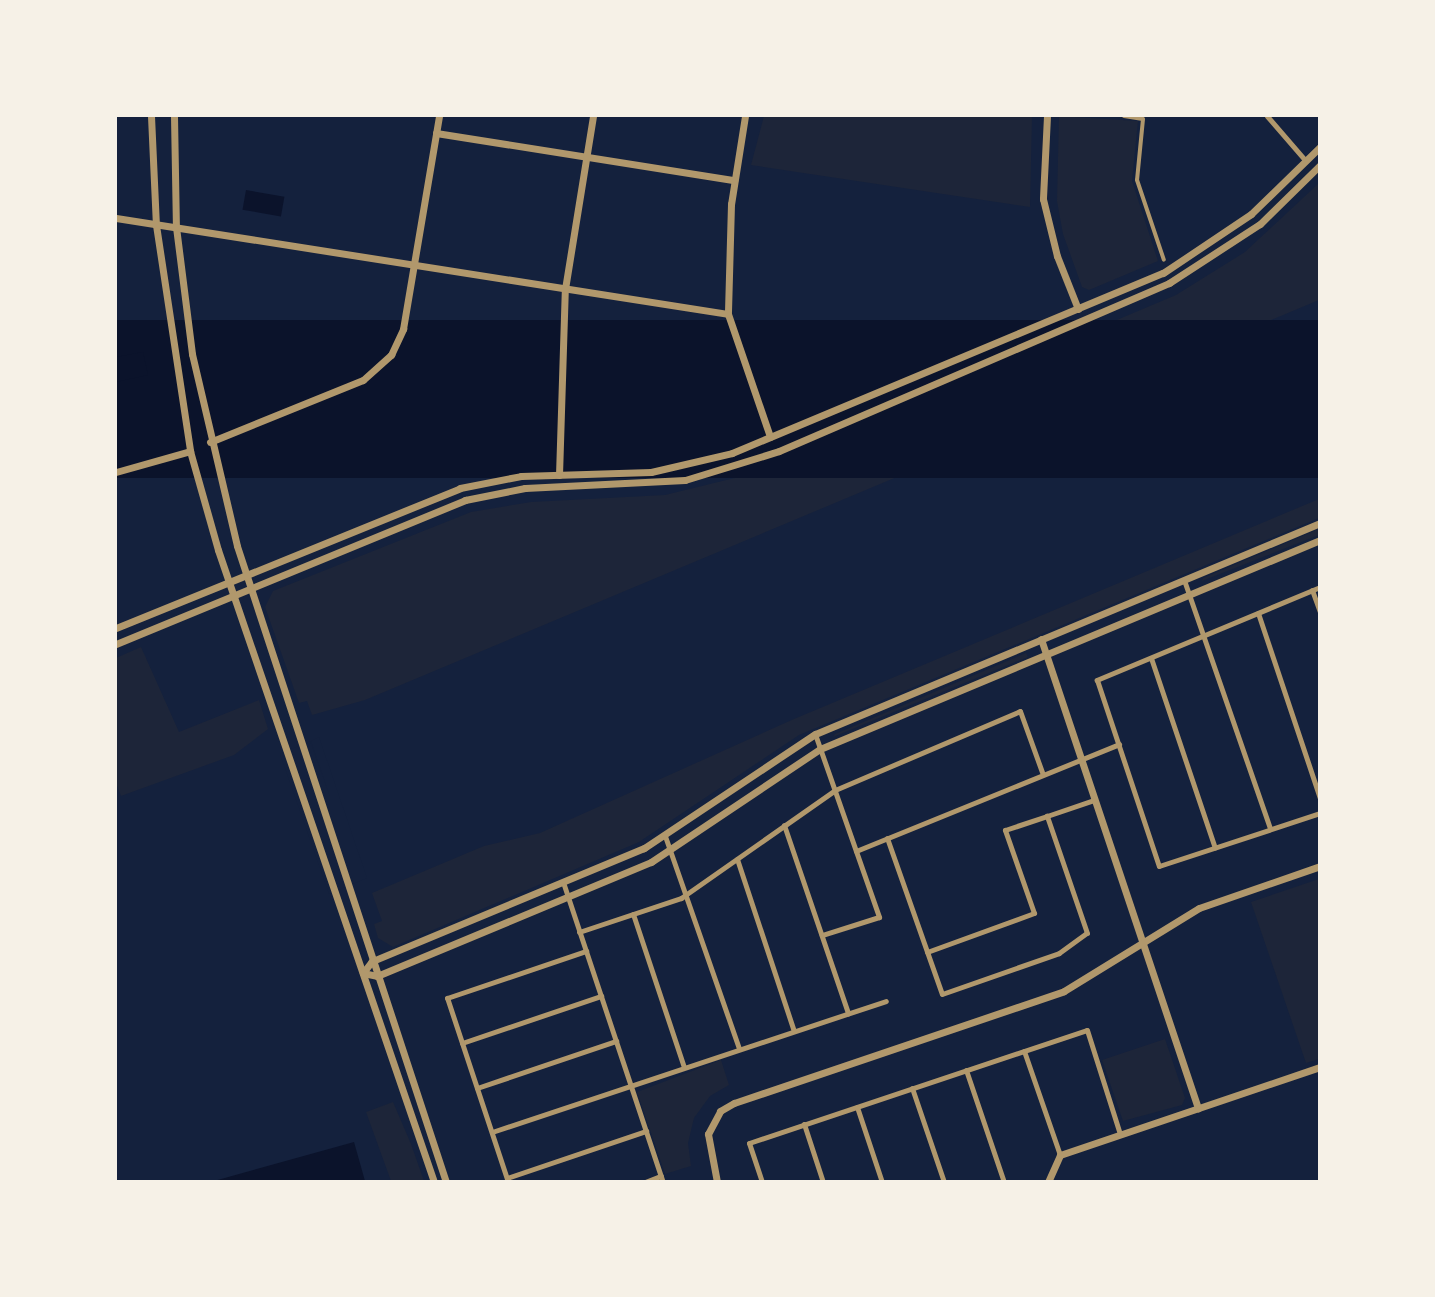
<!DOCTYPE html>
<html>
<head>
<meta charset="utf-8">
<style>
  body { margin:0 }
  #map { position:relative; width:1435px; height:1297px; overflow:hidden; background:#14213d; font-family:Spectral,serif }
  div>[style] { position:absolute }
  .green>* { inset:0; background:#1d2539 }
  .water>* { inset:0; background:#0b132b; transform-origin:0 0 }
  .pier>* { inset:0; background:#14213d }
  .pedestrian>* { height:4px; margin:-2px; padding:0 2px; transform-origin:2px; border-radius:2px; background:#b1986c }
  .minor>* { height:5px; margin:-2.5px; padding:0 2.5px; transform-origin:2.5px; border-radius:2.5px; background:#b1986c }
  .tertiary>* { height:7px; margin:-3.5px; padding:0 3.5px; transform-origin:3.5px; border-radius:3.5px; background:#b1986c }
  span { translate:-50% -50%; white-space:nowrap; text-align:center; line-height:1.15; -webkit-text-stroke:6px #f6f1e7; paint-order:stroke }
  .frame { position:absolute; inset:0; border:117px solid #f6f1e7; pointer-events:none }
</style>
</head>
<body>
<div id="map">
  <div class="green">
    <div style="clip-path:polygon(764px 116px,1032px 116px,1030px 207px,751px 165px)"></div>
    <div style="clip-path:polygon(1059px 116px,1138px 121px,1132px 181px,1158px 261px,1089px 290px,1082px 287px,1063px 234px,1057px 201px)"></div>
    <div style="clip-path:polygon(1319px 183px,1319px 300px,365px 700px,312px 715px,307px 701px,299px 703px,265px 607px,273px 591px,471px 512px,531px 502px,665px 495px,751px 474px,1176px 295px,1245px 252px)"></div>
    <div style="clip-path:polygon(203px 345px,360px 369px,225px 426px,218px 422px)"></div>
    <div style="clip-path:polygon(173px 433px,172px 448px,116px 462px,116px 442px)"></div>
    <div style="clip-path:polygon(1319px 499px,1319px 518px,799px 735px,639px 842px,393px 947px,378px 938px,374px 924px,382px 921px,372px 893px,484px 846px,540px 833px,794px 719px)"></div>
    <div style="clip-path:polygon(1319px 529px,1319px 535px,1202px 581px,1203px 578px)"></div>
    <div style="clip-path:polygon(141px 647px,179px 732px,259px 700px,268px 729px,234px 755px,121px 796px,116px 783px,116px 658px)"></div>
    <div style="clip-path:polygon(1026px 653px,1028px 657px,833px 737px,835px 734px)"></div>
    <div style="clip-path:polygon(1319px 879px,1319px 1059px,1306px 1063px,1251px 902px)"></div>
    <div style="clip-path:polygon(1165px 1039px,1185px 1098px,1182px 1105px,1123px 1121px,1102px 1060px)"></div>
    <div style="clip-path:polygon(721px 1060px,729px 1085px,710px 1096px,694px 1118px,688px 1143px,691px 1166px,665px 1174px,637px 1092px)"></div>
    <div style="clip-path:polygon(393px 1102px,411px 1144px,424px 1181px,391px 1181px,366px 1112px)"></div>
  </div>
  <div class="water">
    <div style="left:246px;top:190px;width:39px;height:20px;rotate:10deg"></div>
    <div style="left:1319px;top:320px;width:158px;height:1305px;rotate:90deg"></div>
    <div style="clip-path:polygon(143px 352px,148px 375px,116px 382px,116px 357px)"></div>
    <div style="clip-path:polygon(354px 1142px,365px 1181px,214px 1181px)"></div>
  </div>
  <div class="pier">
    <div style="clip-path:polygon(319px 737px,367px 878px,329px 894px,280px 754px,310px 741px,330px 797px,311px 741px)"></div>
  </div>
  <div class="pedestrian">
    <div style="left:1124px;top:116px;width:19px;rotate:9deg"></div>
    <div style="left:1143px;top:119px;width:61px;rotate:95.6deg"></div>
    <div style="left:1137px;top:180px;width:84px;rotate:71.4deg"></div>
  </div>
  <div class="minor">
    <div style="left:1267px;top:116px;width:58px;rotate:49.2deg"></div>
    <div style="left:1184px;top:580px;width:263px;rotate:70.9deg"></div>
    <div style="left:1320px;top:587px;width:242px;rotate:157.4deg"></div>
    <div style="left:1097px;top:680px;width:196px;rotate:71.6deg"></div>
    <div style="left:1159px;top:866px;width:169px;rotate:-18.2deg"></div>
    <div style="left:1312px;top:590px;width:23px;rotate:70deg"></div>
    <div style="left:1258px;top:613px;width:195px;rotate:71.5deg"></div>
    <div style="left:1151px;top:658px;width:200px;rotate:71.4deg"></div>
    <div style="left:815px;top:734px;width:194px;rotate:70.7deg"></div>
    <div style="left:879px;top:917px;width:60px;rotate:162.5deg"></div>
    <div style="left:784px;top:825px;width:199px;rotate:71.2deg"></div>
    <div style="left:665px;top:836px;width:225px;rotate:70.8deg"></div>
    <div style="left:887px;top:838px;width:165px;rotate:70.6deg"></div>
    <div style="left:942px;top:994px;width:124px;rotate:-19.3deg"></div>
    <div style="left:1059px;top:953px;width:34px;rotate:-36deg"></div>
    <div style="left:1087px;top:933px;width:124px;rotate:-108.9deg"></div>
    <div style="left:1047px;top:816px;width:50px;rotate:-18.8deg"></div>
    <div style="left:856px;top:851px;width:284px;rotate:-22.1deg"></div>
    <div style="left:737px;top:859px;width:181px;rotate:71.7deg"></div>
    <div style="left:563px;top:882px;width:316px;rotate:71.6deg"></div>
    <div style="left:633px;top:914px;width:161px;rotate:71.6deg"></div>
    <div style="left:579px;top:932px;width:108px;rotate:-18.4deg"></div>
    <div style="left:681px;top:898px;width:188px;rotate:-35deg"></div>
    <div style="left:835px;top:790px;width:201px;rotate:-23.1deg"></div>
    <div style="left:1020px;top:711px;width:65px;rotate:70.2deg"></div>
    <div style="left:927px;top:952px;width:114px;rotate:-20deg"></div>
    <div style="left:1034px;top:913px;width:88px;rotate:-109.3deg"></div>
    <div style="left:1005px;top:830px;width:44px;rotate:-18.4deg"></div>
    <div style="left:462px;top:1043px;width:147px;rotate:-18.7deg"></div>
    <div style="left:1024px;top:1051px;width:110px;rotate:70.9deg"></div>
    <div style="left:966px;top:1070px;width:118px;rotate:71.3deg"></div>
    <div style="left:477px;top:1088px;width:147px;rotate:-18.7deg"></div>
    <div style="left:912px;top:1088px;width:99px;rotate:71.2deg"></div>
    <div style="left:857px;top:1107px;width:79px;rotate:71.6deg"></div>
    <div style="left:804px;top:1124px;width:61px;rotate:71.9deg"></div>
    <div style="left:492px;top:1132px;width:415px;rotate:-18.4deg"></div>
    <div style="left:507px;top:1178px;width:147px;rotate:-18.7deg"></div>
    <div style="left:508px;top:1182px;width:194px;rotate:-108.3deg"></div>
    <div style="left:447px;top:998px;width:147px;rotate:-18.7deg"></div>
    <div style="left:645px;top:1182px;width:17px;rotate:-21deg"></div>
    <div style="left:762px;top:1182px;width:41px;rotate:-108.4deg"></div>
    <div style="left:749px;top:1143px;width:356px;rotate:-18.5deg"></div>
    <div style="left:1087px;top:1030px;width:109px;rotate:72.4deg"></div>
  </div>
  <div class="tertiary">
    <div style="left:151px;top:116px;width:109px;rotate:87.4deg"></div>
    <div style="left:156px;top:225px;width:229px;rotate:81.4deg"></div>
    <div style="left:190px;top:451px;width:103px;rotate:74.2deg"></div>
    <div style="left:218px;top:550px;width:668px;rotate:71.13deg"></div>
    <div style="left:174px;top:116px;width:111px;rotate:89deg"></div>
    <div style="left:176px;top:227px;width:128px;rotate:82.8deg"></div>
    <div style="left:192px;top:354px;width:197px;rotate:76.8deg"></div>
    <div style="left:237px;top:546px;width:669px;rotate:71.81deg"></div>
    <div style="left:745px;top:116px;width:89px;rotate:99deg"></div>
    <div style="left:731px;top:204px;width:110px;rotate:91.6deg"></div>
    <div style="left:728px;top:314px;width:130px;rotate:71.1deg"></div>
    <div style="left:1047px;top:116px;width:83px;rotate:92.8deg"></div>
    <div style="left:1043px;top:199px;width:59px;rotate:76.2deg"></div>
    <div style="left:1057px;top:256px;width:57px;rotate:68.4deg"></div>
    <div style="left:436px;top:133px;width:302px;rotate:9deg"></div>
    <div style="left:116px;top:218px;width:619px;rotate:8.91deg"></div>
    <div style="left:210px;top:442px;width:165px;rotate:-22.1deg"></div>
    <div style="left:363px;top:380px;width:38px;rotate:-42deg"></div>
    <div style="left:391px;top:355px;width:29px;rotate:-65deg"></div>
    <div style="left:403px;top:329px;width:216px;rotate:-80.4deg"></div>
    <div style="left:116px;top:472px;width:77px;rotate:-15.8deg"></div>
    <div style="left:559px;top:475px;width:186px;rotate:-88.2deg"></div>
    <div style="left:565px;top:289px;width:175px;rotate:-80.8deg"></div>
    <div style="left:1320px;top:523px;width:547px;rotate:157.32deg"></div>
    <div style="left:815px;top:734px;width:206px;rotate:146.3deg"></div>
    <div style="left:644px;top:848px;width:295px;rotate:157.4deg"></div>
    <div style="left:372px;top:961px;width:15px;rotate:127deg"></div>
    <div style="left:363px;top:973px;width:14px;rotate:12deg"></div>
    <div style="left:377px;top:976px;width:297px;rotate:-22.6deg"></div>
    <div style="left:651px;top:862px;width:203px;rotate:-33.8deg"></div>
    <div style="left:820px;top:749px;width:542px;rotate:-22.68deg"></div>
    <div style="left:116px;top:628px;width:371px;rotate:-22.1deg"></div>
    <div style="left:460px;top:488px;width:62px;rotate:-11.1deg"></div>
    <div style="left:521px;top:476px;width:130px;rotate:-1.8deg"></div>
    <div style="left:651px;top:472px;width:83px;rotate:-13.2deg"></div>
    <div style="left:732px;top:453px;width:467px;rotate:-22.7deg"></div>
    <div style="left:1163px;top:273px;width:106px;rotate:-33.8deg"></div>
    <div style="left:1251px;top:214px;width:96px;rotate:-44.2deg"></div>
    <div style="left:1041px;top:639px;width:495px;rotate:71.5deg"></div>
    <div style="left:116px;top:644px;width:378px;rotate:-22.4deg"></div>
    <div style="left:465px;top:500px;width:61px;rotate:-11.3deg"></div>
    <div style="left:525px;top:488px;width:160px;rotate:-2.9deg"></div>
    <div style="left:685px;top:480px;width:98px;rotate:-17.1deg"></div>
    <div style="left:779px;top:451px;width:425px;rotate:-23.3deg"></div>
    <div style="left:1169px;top:283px;width:108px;rotate:-33deg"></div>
    <div style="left:1260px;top:224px;width:84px;rotate:-44.5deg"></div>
    <div style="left:717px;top:1182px;width:49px;rotate:-100.6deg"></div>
    <div style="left:708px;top:1134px;width:26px;rotate:-62deg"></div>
    <div style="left:720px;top:1111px;width:16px;rotate:-30deg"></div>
    <div style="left:734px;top:1103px;width:348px;rotate:-18.7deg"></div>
    <div style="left:1064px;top:991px;width:158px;rotate:-31.6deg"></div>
    <div style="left:1199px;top:908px;width:128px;rotate:-19.1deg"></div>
    <div style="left:1048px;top:1182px;width:30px;rotate:-66deg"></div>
    <div style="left:1060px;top:1155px;width:274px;rotate:-18.7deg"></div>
  </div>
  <div class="frame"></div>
</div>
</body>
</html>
